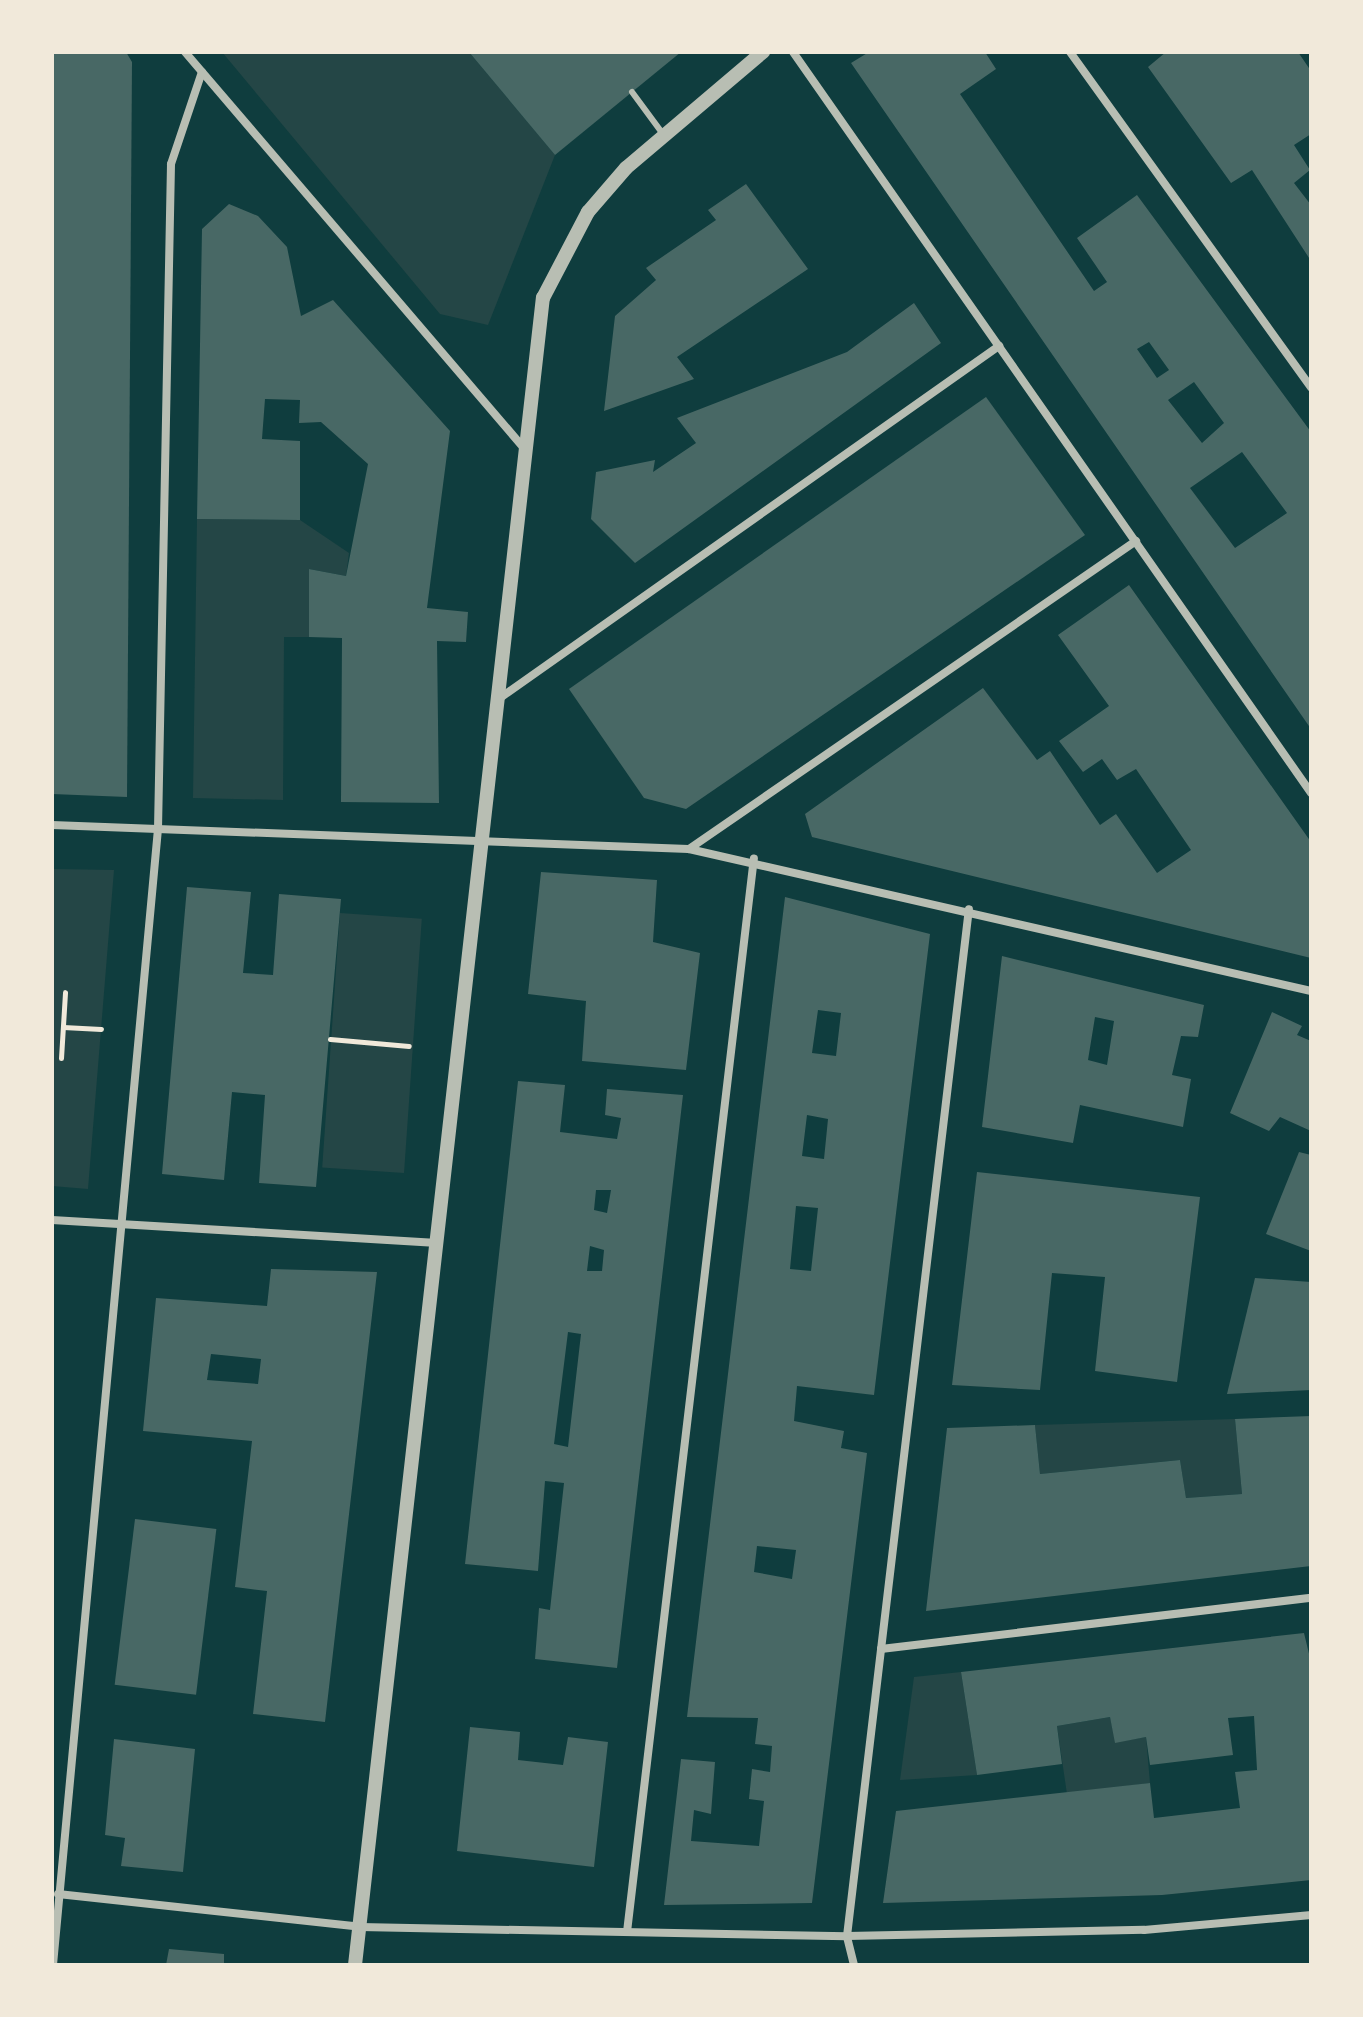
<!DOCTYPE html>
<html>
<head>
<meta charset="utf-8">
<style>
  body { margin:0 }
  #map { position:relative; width:1363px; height:2017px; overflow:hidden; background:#0f3d3e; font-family:"Open Sans",sans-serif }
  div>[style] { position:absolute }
  .green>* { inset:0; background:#244646; transform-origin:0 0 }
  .building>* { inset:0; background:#486865; transform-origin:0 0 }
  .path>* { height:5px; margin:-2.5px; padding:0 2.5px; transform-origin:2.5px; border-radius:2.5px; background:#f1e9da }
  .service>* { height:6px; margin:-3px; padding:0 3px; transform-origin:3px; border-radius:3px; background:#b8beb3 }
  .minor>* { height:8px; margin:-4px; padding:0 4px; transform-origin:4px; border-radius:4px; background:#b8beb3 }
  .tertiary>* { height:14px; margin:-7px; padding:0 7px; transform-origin:7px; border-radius:7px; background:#b8beb3 }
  span { translate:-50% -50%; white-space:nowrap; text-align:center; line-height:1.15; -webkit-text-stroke:8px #f1e9da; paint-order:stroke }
  .frame { position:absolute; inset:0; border:54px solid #f1e9da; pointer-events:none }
</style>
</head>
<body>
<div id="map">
  <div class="green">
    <div style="clip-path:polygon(222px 52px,469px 52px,555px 155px,488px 325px,440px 314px)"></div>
    <div style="clip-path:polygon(197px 519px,300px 520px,349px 553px,346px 576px,309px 569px,309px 637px,284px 637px,283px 800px,193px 798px)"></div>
    <div style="clip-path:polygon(52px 869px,114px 870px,88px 1189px,52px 1186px)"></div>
    <div style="left:340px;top:913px;width:82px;height:255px;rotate:4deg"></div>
    <div style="clip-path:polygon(1235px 1419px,1242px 1494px,1186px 1498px,1180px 1460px,1040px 1474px,1035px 1425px)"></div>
    <div style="clip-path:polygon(961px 1672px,977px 1775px,900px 1780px,914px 1677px)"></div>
    <div style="clip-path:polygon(1110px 1717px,1116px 1742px,1146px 1737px,1150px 1783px,1067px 1794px,1057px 1726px)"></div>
  </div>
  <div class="building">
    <div style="clip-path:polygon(52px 52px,126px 52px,132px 62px,127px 797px,52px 794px)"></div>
    <div style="clip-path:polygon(469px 52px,681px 52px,555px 155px)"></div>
    <div style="clip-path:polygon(evenodd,869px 52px,985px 52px,996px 69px,960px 94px,1094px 291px,1107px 282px,1077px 238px,1137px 195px,1311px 432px,1311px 729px,851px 63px,869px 52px,1149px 342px,1169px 370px,1157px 378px,1137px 349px,1149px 342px,869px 52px,1194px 382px,1224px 423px,1202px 443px,1168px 400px,1194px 382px,869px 52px,1242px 452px,1287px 513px,1235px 548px,1190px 488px,1242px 452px)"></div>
    <div style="clip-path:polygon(1166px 52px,1298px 52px,1311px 71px,1311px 134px,1294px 145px,1310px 170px,1294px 183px,1311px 205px,1311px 261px,1252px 170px,1231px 183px,1148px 67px)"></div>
    <div style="clip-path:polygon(746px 184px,808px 269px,677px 357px,694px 379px,604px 411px,615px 316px,656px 280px,646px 268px,716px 220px,708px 210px)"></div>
    <div style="clip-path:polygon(229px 204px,258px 216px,287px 247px,301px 316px,333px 300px,450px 431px,427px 608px,468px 612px,466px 642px,437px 641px,439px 803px,341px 802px,342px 638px,309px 637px,309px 569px,346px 576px,368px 464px,321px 422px,299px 423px,300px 400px,265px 399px,262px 439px,300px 441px,300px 520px,197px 519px,202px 229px)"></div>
    <div style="clip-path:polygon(914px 303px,941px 343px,635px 563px,591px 519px,596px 472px,655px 460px,653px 472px,696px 443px,677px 418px,847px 352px)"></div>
    <div style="clip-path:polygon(986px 397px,1085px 535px,686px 809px,644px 798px,569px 689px)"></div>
    <div style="clip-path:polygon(1129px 585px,1311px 842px,1311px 958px,812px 837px,805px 814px,983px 688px,1037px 760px,1050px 751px,1100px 825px,1116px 814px,1157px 873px,1191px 850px,1136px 769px,1117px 780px,1102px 759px,1083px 772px,1059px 741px,1109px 706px,1058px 635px)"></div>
    <div style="clip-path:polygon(541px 872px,657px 880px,653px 942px,700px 953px,686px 1070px,582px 1061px,586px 1001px,528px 994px)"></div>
    <div style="clip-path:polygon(187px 887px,251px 892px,243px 973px,273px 975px,279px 894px,341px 899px,316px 1187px,259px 1183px,265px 1095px,232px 1092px,224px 1180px,162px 1174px)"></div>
    <div style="clip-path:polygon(evenodd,785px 897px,930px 934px,909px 1106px,874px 1395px,797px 1386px,794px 1421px,844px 1431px,841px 1448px,867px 1453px,812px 1903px,664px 1905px,681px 1759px,715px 1762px,711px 1814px,694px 1810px,691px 1841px,759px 1846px,764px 1801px,749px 1799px,752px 1769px,770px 1772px,772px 1746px,755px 1744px,758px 1718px,687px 1717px,785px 897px,818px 1010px,841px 1013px,836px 1056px,812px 1053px,818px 1010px,785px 897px,807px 1115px,828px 1119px,824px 1159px,802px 1156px,807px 1115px,785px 897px,796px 1206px,818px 1208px,811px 1271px,790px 1269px,796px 1206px,785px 897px,757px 1546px,796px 1550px,792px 1579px,754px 1572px,757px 1546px)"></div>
    <div style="clip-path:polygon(evenodd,1002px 956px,1204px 1005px,1198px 1037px,1181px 1036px,1172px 1075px,1191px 1079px,1183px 1127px,1080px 1105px,1073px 1143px,982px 1127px,1002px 956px,1095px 1017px,1114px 1021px,1107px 1065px,1088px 1060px,1095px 1017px)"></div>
    <div style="clip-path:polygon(1272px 1012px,1302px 1026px,1297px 1035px,1311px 1041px,1311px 1131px,1280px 1117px,1269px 1131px,1230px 1113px)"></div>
    <div style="clip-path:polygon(evenodd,518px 1081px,565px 1085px,560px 1132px,617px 1139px,621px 1118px,605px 1115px,607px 1089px,683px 1095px,617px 1668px,535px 1659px,539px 1608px,550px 1610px,564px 1483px,545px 1481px,538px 1571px,465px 1564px,518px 1081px,596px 1190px,611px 1190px,607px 1213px,594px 1210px,596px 1190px,518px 1081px,590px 1246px,604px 1250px,602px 1271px,587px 1271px,590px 1246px,518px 1081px,568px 1332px,581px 1334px,568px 1447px,554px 1444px,568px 1332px)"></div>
    <div style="clip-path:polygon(1299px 1152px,1311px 1155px,1311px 1251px,1266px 1234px)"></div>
    <div style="clip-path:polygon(977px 1172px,1200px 1197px,1177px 1382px,1095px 1371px,1105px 1277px,1052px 1273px,1040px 1390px,952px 1385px)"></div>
    <div style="clip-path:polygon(evenodd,271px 1269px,377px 1272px,325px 1722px,253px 1714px,267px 1591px,235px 1587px,252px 1441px,143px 1431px,156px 1298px,267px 1306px,271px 1269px,211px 1354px,261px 1359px,258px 1384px,207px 1380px,211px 1354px)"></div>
    <div style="clip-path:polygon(1255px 1278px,1311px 1282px,1311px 1390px,1227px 1394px)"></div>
    <div style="clip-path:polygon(1311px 1416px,1311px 1566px,926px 1611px,947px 1428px,1035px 1425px,1040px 1474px,1180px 1460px,1186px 1498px,1242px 1494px,1235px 1419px)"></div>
    <div style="left:135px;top:1519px;width:82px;height:167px;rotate:7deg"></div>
    <div style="clip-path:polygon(1304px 1633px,1311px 1662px,1311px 1880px,1162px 1895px,883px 1903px,896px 1811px,1150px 1783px,1154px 1818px,1240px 1808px,1235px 1772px,1257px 1770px,1254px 1716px,1228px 1718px,1233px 1755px,1150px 1765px,1146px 1737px,1115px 1743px,1110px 1717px,1057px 1726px,1062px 1764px,977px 1775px,961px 1672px)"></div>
    <div style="clip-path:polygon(470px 1727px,520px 1732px,518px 1760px,563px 1765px,568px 1737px,608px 1742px,594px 1867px,457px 1851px)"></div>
    <div style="clip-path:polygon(114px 1739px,195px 1749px,183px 1872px,121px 1866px,125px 1838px,105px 1835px)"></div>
    <div style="clip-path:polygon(169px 1949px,224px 1954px,224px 1965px,166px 1965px)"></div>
  </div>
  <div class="path">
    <div style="left:63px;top:1027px;width:38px;rotate:3deg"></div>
    <div style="left:330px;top:1039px;width:79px;rotate:5.1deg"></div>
    <div style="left:61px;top:1058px;width:66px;rotate:-86.5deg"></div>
  </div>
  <div class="service">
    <div style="left:632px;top:92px;width:52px;rotate:53.6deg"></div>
  </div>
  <div class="minor">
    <div style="left:185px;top:52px;width:520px;rotate:49.45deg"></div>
    <div style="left:793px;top:52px;width:904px;rotate:55.04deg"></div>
    <div style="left:1070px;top:52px;width:413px;rotate:54.3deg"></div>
    <div style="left:500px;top:698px;width:611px;rotate:-35.2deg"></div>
    <div style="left:52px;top:825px;width:637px;rotate:2.16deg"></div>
    <div style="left:689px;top:849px;width:638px;rotate:12.86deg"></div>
    <div style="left:689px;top:849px;width:543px;rotate:-34.57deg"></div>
    <div style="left:52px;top:1220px;width:386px;rotate:3.4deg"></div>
    <div style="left:881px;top:1649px;width:433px;rotate:-6.8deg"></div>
    <div style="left:58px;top:1894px;width:304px;rotate:6.2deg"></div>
    <div style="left:360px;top:1927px;width:487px;rotate:1.1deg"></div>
    <div style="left:847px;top:1936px;width:297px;rotate:-1.2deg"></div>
    <div style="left:1144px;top:1930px;width:168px;rotate:-5.1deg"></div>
    <div style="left:627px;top:1932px;width:1081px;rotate:-83.26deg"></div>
    <div style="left:53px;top:1965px;width:1141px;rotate:-84.72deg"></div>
    <div style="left:158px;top:829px;width:665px;rotate:-88.88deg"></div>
    <div style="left:171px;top:164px;width:97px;rotate:-71.4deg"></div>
    <div style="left:854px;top:1965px;width:30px;rotate:-104deg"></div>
    <div style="left:847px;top:1936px;width:1034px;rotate:-83.23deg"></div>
  </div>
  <div class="tertiary">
    <div style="left:355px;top:1965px;width:1678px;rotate:-83.57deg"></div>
    <div style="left:543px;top:298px;width:97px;rotate:-62.4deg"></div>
    <div style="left:588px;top:212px;width:58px;rotate:-49.2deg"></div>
    <div style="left:626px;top:168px;width:180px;rotate:-40.3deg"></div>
  </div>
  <div class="frame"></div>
</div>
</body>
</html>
